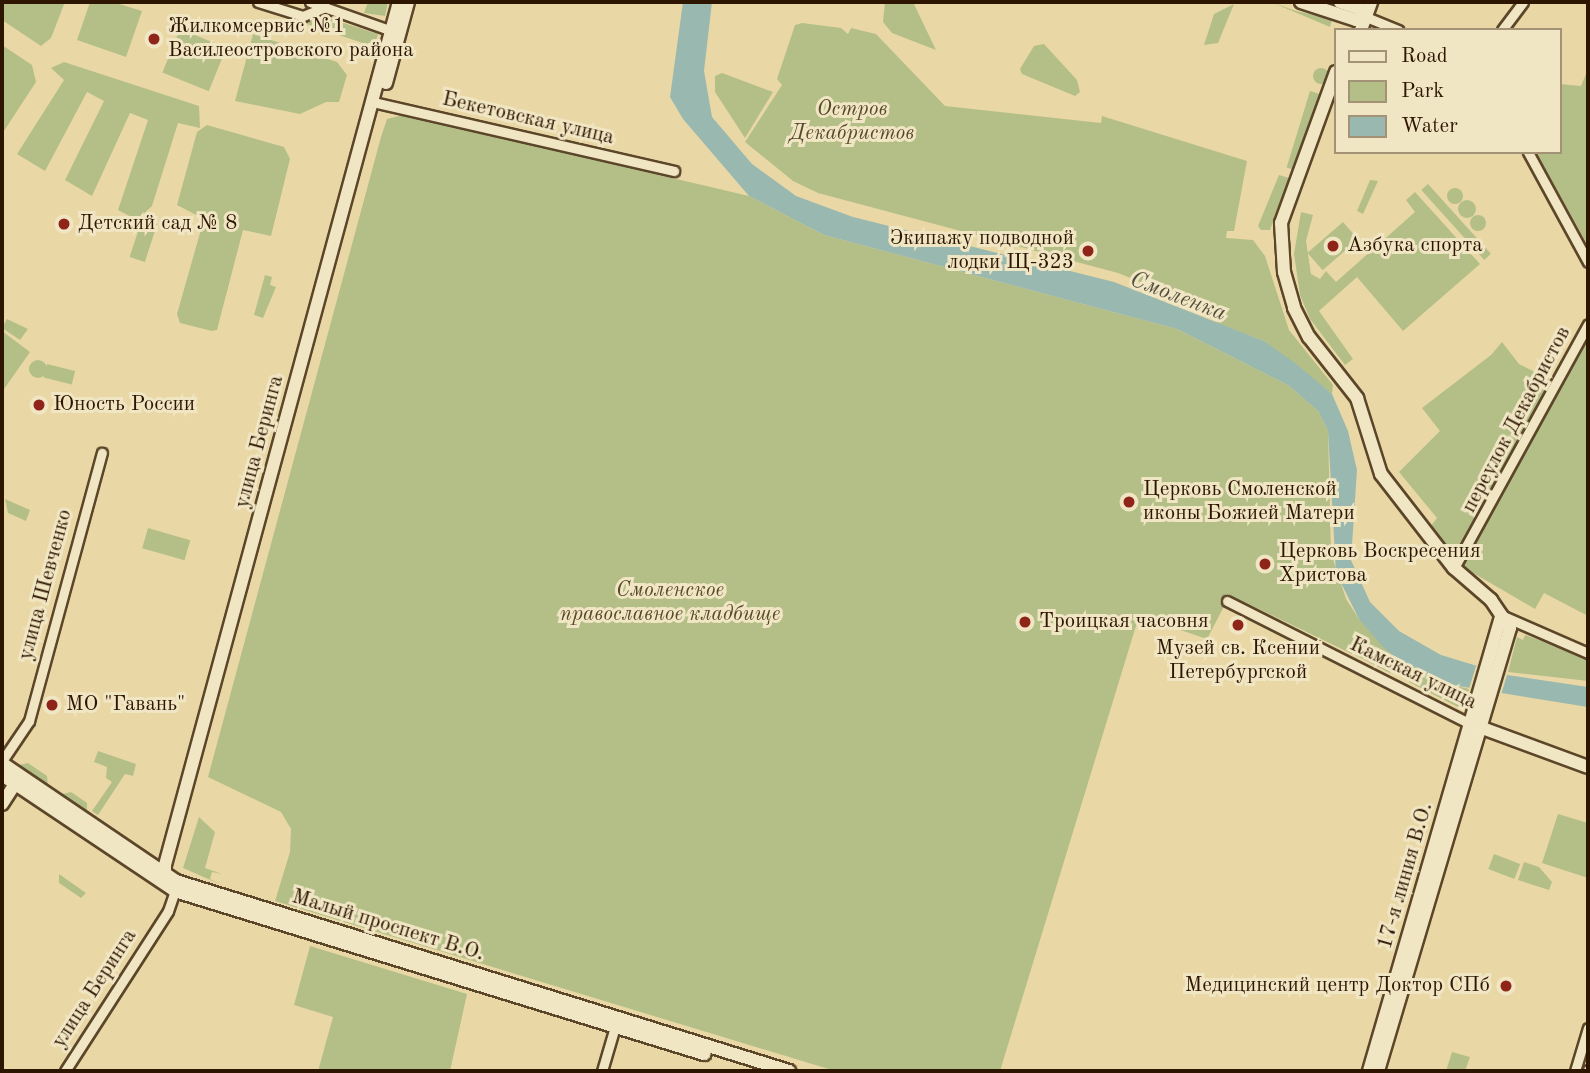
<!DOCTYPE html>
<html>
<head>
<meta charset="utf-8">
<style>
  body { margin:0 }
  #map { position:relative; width:1590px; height:1073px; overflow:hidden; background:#e9d8a5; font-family:"Old Standard TT",serif }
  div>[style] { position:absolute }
  .green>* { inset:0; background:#b4bf88; transform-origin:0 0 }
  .round { border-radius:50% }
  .water>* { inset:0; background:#99b8af }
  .pier>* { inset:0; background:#e9d8a5 }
  .roads { filter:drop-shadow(2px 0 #5c4629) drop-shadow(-2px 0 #5c4629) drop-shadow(0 2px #5c4629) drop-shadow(0 -2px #5c4629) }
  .street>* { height:9px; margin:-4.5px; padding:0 4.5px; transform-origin:4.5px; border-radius:4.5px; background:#f1e6c4 }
  .secondary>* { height:12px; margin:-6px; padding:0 6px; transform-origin:6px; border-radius:6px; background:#f1e6c4 }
  .dots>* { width:19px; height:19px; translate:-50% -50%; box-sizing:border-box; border:4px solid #f1e6c4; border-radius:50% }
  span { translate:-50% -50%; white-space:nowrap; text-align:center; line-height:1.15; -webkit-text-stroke:6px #f1e6c4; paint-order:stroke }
  .poi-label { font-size:21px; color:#2d1500 }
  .left { translate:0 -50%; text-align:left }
  .right { translate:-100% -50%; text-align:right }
  .park-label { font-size:21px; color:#564829; font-style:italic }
  .street-label { font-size:21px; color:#2d1500 }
  .water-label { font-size:23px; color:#534e3d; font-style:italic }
  .frame { position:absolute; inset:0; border:4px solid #2d1500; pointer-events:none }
  .legend { position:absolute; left:1334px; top:28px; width:228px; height:126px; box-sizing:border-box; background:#f1e6c4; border:2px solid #a39276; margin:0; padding:9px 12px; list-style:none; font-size:21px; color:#2d1500 }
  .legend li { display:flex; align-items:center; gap:14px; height:35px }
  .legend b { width:35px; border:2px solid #a39276 }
</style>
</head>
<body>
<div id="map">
  <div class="green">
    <div style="clip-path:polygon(2px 2px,65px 2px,51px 38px,41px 46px,2px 20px)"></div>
    <div style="clip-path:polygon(90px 2px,113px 2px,142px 11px,126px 57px,77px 40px)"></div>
    <div style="clip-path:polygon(368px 2px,388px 2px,385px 16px,364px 13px)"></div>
    <div style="clip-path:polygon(885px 2px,913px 2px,936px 50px,892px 33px,883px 22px)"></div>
    <div style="clip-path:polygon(1271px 2px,1296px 11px,1332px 19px,1330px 27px)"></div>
    <div style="clip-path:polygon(1234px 4px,1218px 43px,1204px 45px,1214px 14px)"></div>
    <div style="clip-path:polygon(328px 18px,378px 34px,374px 47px,304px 23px)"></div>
    <div style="clip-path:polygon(802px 23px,841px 28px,848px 34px,851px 28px,876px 34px,945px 106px,1101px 123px,1102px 116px,1247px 161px,1234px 231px,1227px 231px,1226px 238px,1253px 240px,1265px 256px,1289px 330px,1333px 385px,1332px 394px,1264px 341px,1217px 323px,1220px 314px,1118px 273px,818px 193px,793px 181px,745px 142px,782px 85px,777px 79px,795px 25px)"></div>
    <div style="left:180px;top:29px;width:50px;height:47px;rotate:22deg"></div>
    <div style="clip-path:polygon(253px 34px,337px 62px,347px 75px,339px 102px,326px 102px,300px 114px,235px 101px)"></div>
    <div style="clip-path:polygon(1044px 44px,1077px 80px,1080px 92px,1075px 96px,1022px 74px,1020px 69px,1034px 46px)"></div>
    <div style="clip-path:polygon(2px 45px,32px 65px,36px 82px,2px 134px)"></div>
    <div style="clip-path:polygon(64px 62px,199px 106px,200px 128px,178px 123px,152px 206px,137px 220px,118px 210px,148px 120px,130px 113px,92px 196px,65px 180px,104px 101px,87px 92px,45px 171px,17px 154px,64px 80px,51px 68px)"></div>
    <div class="round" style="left:1313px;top:68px;width:16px;height:16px"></div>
    <div style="clip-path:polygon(1588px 69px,1588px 246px,1536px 152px,1560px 152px,1560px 84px,1581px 86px)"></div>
    <div style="clip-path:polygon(722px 73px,773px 92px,745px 138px,715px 92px,715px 76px)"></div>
    <div style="left:1310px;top:91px;width:10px;height:80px;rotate:17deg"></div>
    <div style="clip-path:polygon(403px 115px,749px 196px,824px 235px,1177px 329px,1288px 385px,1318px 411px,1328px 431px,1331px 553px,1346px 599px,1359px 619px,1452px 685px,1469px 689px,1465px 704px,1458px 707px,1409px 682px,1412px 674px,1394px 666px,1390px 673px,1355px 655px,1357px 648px,1352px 648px,1352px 654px,1230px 595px,1207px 639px,1139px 616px,1000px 1071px,835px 1071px,275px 901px,290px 852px,291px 829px,281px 812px,208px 777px,381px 137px,387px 119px)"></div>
    <div style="clip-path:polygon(207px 125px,284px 147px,290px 159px,271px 236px,243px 230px,217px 330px,212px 331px,180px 323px,177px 314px,204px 219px,177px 205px,197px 132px)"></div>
    <div style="clip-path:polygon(1279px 175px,1289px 178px,1270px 230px,1261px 230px,1258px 226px)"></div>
    <div style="clip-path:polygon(1370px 180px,1378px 181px,1363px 214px,1357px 211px)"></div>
    <div style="left:1428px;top:184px;width:94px;height:9px;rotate:48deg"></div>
    <div class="round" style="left:1447px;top:188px;width:16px;height:16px"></div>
    <div style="clip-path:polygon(1415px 192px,1480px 264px,1403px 331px,1357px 277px,1319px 311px,1353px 359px,1345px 365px,1310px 319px,1300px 295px,1294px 254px,1301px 212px,1313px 215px,1306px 241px,1311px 274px,1320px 279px,1326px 271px,1336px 282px,1415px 212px,1406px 200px)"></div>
    <div class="round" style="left:1458px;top:200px;width:18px;height:18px"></div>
    <div class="round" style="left:1470px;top:215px;width:16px;height:16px"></div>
    <div style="left:142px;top:219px;width:16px;height:40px;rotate:18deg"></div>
    <div style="left:1343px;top:222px;width:23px;height:47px;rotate:49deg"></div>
    <div style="clip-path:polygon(265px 275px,272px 277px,270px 285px,276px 287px,263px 318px,254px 315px)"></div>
    <div style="clip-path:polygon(7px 319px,28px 329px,20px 340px,2px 328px)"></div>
    <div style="clip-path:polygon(2px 331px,30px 352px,2px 392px)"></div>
    <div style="clip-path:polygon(1588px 338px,1588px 616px,1544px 593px,1535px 609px,1463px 567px)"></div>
    <div style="clip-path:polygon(1502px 342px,1519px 364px,1551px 380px,1458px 555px,1452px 554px,1430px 527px,1437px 518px,1399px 472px,1440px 431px,1422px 408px,1491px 355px)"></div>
    <div class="round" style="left:29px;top:360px;width:18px;height:18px"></div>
    <div style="left:47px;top:364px;width:29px;height:14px;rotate:14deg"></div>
    <div style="clip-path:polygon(5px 499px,30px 510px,26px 521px,8px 513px)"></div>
    <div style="left:148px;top:528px;width:44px;height:21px;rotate:16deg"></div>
    <div style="clip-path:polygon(1525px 635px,1588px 657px,1588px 681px,1508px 672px,1517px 637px,1523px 640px)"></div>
    <div style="clip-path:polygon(98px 751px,136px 764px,133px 776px,125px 774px,98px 815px,92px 811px,112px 782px,106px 778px,107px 767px,94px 762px)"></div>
    <div style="clip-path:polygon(28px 763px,47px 776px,48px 785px,19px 765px)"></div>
    <div style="clip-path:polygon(71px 792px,87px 803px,87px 812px,62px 794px)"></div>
    <div style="clip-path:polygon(1558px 814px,1588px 823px,1588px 878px,1542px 863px)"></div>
    <div style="clip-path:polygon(199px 817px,215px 832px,205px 868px,222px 874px,212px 872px,210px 879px,222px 885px,183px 868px)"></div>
    <div style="left:1494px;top:854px;width:28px;height:16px;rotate:21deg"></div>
    <div style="clip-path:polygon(1524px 862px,1539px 867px,1552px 882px,1549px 890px,1518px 880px)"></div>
    <div style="clip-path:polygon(59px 874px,86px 893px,81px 898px,59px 883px)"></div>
    <div style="clip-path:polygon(310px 946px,467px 994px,450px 1071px,318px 1071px,333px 1017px,294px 1005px)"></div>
    <div style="clip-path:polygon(1452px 1052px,1470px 1057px,1465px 1071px,1446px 1071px)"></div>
  </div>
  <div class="water">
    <div style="clip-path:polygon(683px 2px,712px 2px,704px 71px,712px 117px,752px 164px,796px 196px,853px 217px,1114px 282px,1264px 341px,1295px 363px,1332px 394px,1348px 431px,1357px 470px,1351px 560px,1370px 602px,1399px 631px,1441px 655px,1507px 675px,1588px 687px,1588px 707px,1452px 685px,1400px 661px,1383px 647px,1359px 619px,1336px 573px,1328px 431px,1318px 411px,1288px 385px,1177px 329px,824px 235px,749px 196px,683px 119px,670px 97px)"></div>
  </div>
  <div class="pier">
    <div style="clip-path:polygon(1476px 666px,1507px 675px,1501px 695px,1469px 689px)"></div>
  </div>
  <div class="roads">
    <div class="street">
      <div style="left:258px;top:2px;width:47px;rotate:17.3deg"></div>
      <div style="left:303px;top:16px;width:24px;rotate:-22deg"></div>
      <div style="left:310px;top:2px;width:90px;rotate:19.4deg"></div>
      <div style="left:1366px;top:17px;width:35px;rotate:22deg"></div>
      <div style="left:1502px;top:30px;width:35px;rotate:-53deg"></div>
      <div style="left:373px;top:102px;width:309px;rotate:12.9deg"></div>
      <div style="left:1528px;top:152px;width:125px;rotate:61.4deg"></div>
      <div style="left:1454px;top:568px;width:278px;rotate:-61.2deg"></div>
      <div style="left:1227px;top:601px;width:273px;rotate:26.8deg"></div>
      <div style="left:1503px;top:616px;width:93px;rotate:23.5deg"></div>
      <div style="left:2px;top:761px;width:48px;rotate:-56deg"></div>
      <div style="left:29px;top:721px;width:278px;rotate:-74.8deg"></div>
      <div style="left:65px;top:1071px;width:190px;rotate:-57.2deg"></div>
      <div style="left:168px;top:911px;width:21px;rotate:-71deg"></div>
      <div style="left:602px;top:1071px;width:50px;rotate:-73.7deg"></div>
      <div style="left:1575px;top:1071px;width:45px;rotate:-73.2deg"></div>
      <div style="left:1588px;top:1071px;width:1px;rotate:-90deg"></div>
    </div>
    <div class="secondary">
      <div style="left:1301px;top:2px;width:58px;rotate:18.1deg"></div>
      <div style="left:1356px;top:20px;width:10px;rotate:-17deg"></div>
      <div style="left:1340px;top:2px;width:21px;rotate:19deg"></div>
      <div style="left:1360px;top:9px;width:10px;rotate:53deg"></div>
      <div style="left:1361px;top:30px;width:30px;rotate:-70deg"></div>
      <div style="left:1336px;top:72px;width:161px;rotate:110deg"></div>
      <div style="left:1281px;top:223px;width:49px;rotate:86.5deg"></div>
      <div style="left:1284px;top:272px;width:37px;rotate:74deg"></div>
      <div style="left:1294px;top:308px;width:33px;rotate:63deg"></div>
      <div style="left:1309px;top:337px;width:78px;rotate:51.8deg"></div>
      <div style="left:1357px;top:398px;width:80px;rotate:72.5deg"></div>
      <div style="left:1381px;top:474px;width:119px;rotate:52.2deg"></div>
      <div style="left:1454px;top:568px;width:49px;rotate:40.9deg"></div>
      <div style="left:1491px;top:600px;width:34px;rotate:56deg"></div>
      <div style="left:1510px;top:628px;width:462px;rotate:106.6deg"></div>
      <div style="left:386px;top:83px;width:84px;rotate:-74.8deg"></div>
      <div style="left:1474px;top:725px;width:121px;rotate:20.2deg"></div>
      <div style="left:2px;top:763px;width:210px;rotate:34.1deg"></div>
      <div style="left:176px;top:881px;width:642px;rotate:17.22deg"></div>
      <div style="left:2px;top:775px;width:208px;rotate:33.8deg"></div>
      <div style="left:175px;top:891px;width:554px;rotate:17.13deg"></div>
      <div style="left:2px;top:804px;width:31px;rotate:-57deg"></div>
      <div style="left:175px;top:891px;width:19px;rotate:-122deg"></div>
      <div style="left:165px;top:875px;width:10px;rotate:-90deg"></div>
      <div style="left:165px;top:865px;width:894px;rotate:-74.83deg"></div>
      <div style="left:1369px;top:1071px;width:474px;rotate:-73.8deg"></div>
    </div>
  </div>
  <div class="dots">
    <div style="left:154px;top:39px;background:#8f2418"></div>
    <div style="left:64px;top:224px;background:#8f2418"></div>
    <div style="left:1333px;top:246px;background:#8f2418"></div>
    <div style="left:1088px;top:251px;background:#8f2418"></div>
    <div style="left:39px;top:405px;background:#8f2418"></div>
    <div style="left:1129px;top:502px;background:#8f2418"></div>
    <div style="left:1265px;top:564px;background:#8f2418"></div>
    <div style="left:1025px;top:622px;background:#8f2418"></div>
    <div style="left:1238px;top:625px;background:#8f2418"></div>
    <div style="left:52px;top:705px;background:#8f2418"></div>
    <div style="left:1506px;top:986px;background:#8f2418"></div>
  </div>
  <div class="poi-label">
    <span class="left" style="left:168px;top:39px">Жилкомсервис №1<br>Василеостровского района</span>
    <span class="left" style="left:78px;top:224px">Детский сад № 8</span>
    <span class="right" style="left:1074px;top:251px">Экипажу подводной<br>лодки Щ-323</span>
    <span class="left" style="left:1347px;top:246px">Азбука спорта</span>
    <span class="left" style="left:53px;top:405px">Юность России</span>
    <span class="left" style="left:1143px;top:502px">Церковь Смоленской<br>иконы Божией Матери</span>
    <span class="left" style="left:1279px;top:564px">Церковь Воскресения<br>Христова</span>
    <span class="left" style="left:1039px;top:622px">Троицкая часовня</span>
    <span style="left:1238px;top:661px">Музей св. Ксении<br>Петербургской</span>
    <span class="left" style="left:66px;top:705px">МО "Гавань"</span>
    <span class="right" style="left:1490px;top:986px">Медицинский центр Доктор СПб</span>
  </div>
  <div class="park-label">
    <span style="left:852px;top:122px">Остров<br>Декабристов</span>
    <span style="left:670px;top:603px">Смоленское<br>православное кладбище</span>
  </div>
  <div class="street-label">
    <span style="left:528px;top:119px;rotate:13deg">Бекетовская улица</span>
    <span style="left:1517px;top:420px;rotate:-62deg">переулок Декабристов</span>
    <span style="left:260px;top:442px;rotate:-75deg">улица Беринга</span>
    <span style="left:46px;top:585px;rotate:-75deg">улица Шевченко</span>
    <span style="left:1413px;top:674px;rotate:26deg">Камская улица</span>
    <span style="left:1406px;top:876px;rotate:-74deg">17-я линия В.О.</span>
    <span style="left:388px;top:926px;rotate:17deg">Малый проспект В.О.</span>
    <span style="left:95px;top:989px;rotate:-57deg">улица Беринга</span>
  </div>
  <div class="water-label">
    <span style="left:1178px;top:297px;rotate:21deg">Смоленка</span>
  </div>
  <div class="frame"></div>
  <ul class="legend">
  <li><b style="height:9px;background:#f1e6c4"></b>Road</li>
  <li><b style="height:19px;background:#b4bf88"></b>Park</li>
  <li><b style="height:19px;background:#99b8af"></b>Water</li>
  </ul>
</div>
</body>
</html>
